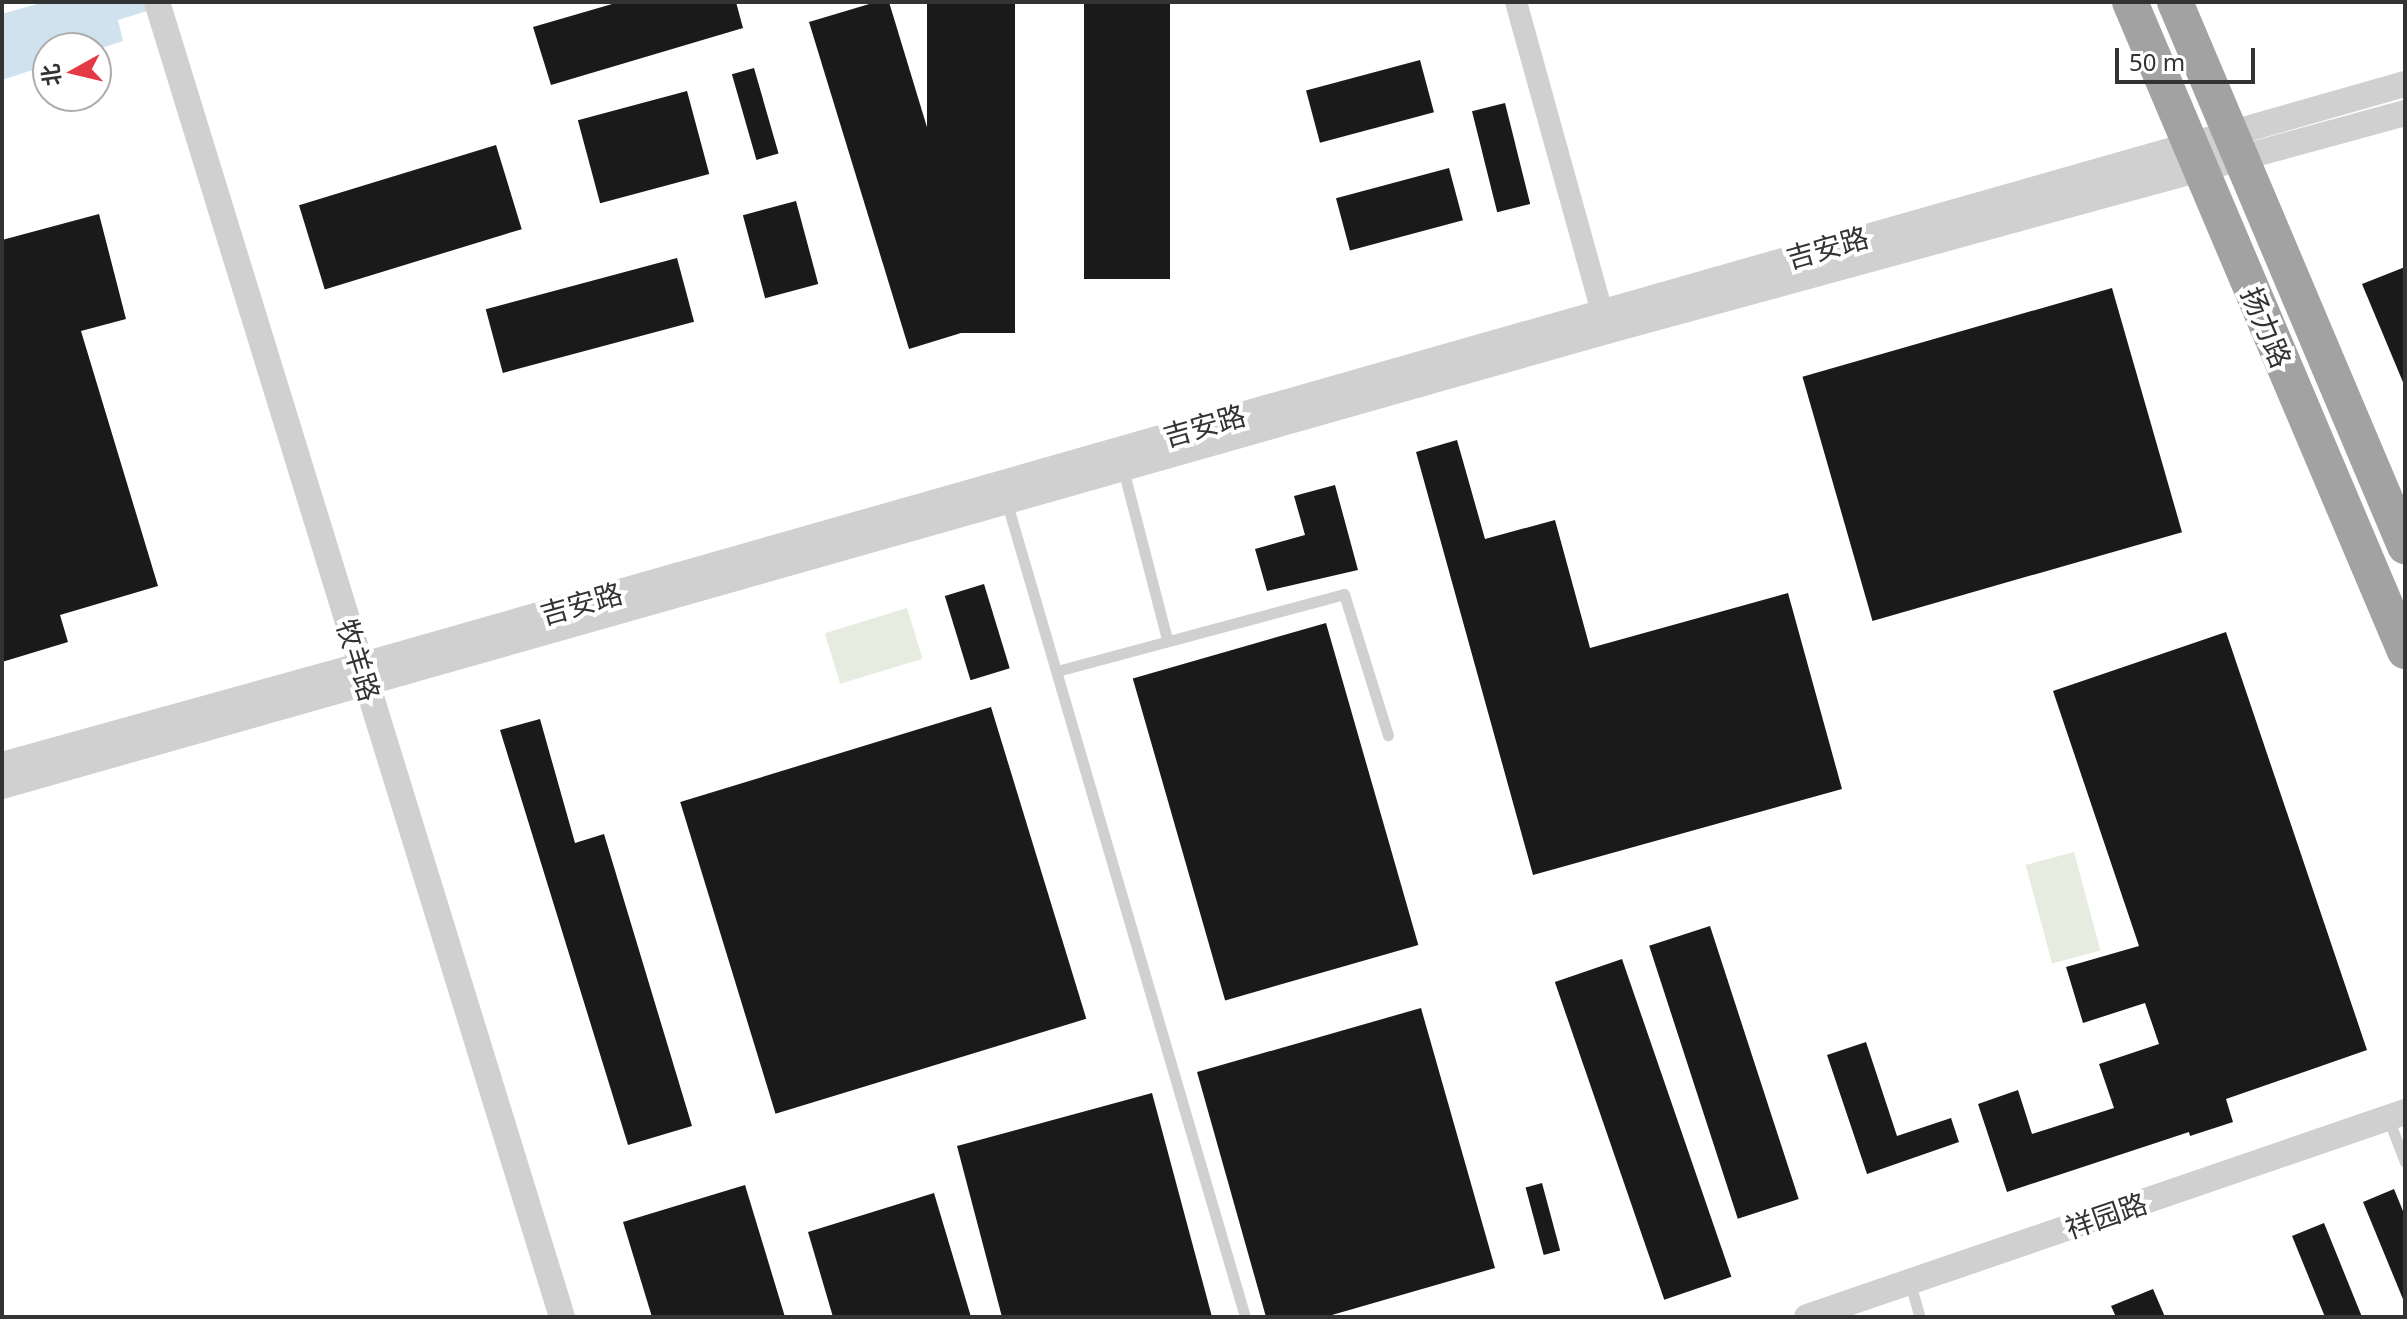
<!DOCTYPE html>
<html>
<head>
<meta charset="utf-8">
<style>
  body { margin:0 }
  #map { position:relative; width:2407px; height:1319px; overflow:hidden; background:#fff; font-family:"Noto Sans","Noto Sans SC",sans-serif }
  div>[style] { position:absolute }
  .green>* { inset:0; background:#e6ecdf; transform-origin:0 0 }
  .water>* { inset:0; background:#cfe2ee }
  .building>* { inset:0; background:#1a1a1a; transform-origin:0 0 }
  .service>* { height:11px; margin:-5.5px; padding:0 5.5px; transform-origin:5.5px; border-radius:5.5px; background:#d0d0d0 }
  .minor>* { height:22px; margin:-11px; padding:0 11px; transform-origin:11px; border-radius:11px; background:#d0d0d0 }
  .tertiary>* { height:26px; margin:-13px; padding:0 13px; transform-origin:13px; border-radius:13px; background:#d0d0d0 }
  .trunk>* { height:36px; margin:-18px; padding:0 18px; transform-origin:18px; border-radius:18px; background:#a2a2a2 }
  span { translate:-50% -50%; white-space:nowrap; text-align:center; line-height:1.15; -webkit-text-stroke:8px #fff; paint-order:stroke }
  .street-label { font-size:28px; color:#333 }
  .frame { position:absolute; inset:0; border:4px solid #333; pointer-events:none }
  .north { position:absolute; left:32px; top:32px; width:80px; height:80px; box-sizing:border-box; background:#fff; border:2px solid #adadad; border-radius:50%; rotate:262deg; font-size:22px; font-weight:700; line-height:32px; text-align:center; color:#333 }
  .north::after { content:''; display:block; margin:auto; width:28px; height:36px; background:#e63946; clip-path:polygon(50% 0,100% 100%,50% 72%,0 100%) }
  .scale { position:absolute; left:2115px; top:48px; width:140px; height:36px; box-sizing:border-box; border:4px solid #333; border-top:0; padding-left:10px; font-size:24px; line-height:28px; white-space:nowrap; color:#333; -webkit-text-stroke:6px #fff; paint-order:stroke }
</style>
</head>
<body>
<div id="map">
  <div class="green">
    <div style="left:907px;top:608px;width:53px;height:86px;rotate:73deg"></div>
    <div style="left:2074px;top:852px;width:102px;height:50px;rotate:75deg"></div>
  </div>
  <div class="water">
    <div style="clip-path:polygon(44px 2px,176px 2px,118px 20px,123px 41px,96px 50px,48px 48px,48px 65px,2px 80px,2px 14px)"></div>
  </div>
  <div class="building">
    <div style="clip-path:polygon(619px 2px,736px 2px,743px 28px,551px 85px,533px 27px)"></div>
    <div style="clip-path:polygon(876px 2px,889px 2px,987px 325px,909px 349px,809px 22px)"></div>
    <div style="left:927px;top:2px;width:88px;height:331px"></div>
    <div style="left:1084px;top:2px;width:86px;height:277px"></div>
    <div style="left:1420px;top:60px;width:54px;height:118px;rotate:75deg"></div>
    <div style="left:754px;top:68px;width:89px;height:23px;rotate:74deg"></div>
    <div style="left:687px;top:91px;width:86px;height:113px;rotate:75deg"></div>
    <div style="left:1505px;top:103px;width:104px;height:34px;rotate:76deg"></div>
    <div style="left:496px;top:145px;width:88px;height:206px;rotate:73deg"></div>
    <div style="left:1449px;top:168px;width:54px;height:117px;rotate:75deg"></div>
    <div style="left:796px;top:201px;width:86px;height:55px;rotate:75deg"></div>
    <div style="clip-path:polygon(99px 214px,126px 319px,81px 331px,158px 586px,60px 615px,68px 642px,2px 662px,2px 240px)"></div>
    <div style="left:677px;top:258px;width:66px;height:198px;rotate:75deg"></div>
    <div style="clip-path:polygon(2405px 267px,2405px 387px,2362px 284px)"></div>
    <div style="left:2112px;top:288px;width:254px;height:322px;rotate:74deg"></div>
    <div style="clip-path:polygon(1457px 440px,1485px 539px,1555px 520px,1590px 648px,1788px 593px,1842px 789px,1533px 875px,1416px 452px)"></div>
    <div style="clip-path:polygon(1335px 485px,1358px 570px,1267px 591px,1255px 549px,1305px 535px,1294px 496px)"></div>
    <div style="left:984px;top:584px;width:88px;height:41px;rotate:73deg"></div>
    <div style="left:1326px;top:623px;width:335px;height:201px;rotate:74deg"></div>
    <div style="clip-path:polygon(2226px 632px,2367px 1050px,2226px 1099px,2233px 1122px,2190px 1136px,2189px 1132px,2007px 1192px,1978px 1104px,2018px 1090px,2032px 1134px,2114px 1108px,2099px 1064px,2159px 1044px,2145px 1003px,2083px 1023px,2066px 967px,2139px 946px,2053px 691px)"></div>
    <div style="left:991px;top:707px;width:326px;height:325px;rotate:73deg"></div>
    <div style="clip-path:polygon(540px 719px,575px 843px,604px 834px,692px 1126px,628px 1145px,500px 730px)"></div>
    <div style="left:1710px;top:926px;width:287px;height:64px;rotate:72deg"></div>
    <div style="left:1622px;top:959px;width:336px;height:71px;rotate:71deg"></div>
    <div style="clip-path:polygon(1421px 1008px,1495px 1268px,1325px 1317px,1266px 1317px,1197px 1072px)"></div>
    <div style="clip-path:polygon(1866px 1042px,1897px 1136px,1951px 1118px,1959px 1142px,1867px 1174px,1827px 1055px)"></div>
    <div style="clip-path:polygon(1152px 1093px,1212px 1317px,1002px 1317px,957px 1146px)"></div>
    <div style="left:1542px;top:1183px;width:70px;height:17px;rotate:75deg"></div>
    <div style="clip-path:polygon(745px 1185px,785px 1317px,652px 1317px,623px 1222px)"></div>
    <div style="clip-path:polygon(2394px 1189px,2405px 1216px,2405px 1304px,2363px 1202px)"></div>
    <div style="clip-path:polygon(934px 1193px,971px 1317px,833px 1317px,808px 1232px)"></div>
    <div style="clip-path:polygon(2324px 1223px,2362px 1317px,2325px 1317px,2292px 1236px)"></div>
    <div style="clip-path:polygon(2153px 1289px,2165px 1317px,2116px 1317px,2111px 1306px)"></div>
  </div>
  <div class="service">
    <div style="left:1123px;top:469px;width:176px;rotate:75.5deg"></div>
    <div style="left:1006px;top:500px;width:851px;rotate:73.69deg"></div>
    <div style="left:1057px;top:671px;width:297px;rotate:-15deg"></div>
    <div style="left:1344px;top:594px;width:148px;rotate:72.7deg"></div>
    <div style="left:2388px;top:1118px;width:47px;rotate:68.9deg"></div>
    <div style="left:1910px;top:1283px;width:35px;rotate:74deg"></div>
  </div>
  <div class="minor">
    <div style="left:1516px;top:2px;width:322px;rotate:74.5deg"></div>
  </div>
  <div class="tertiary">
    <div style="left:157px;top:2px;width:1376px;rotate:72.88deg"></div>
    <div style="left:2px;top:765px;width:371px;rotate:-15.5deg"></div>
    <div style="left:360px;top:666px;width:2126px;rotate:-15.89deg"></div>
    <div style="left:2px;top:786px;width:1668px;rotate:-15.83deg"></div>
    <div style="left:1607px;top:331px;width:827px;rotate:-15.28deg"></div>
    <div style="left:1807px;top:1317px;width:632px;rotate:-18.92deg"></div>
  </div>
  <div class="trunk">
    <div style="left:2130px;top:2px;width:705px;rotate:67.04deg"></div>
    <div style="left:2175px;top:2px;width:591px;rotate:67.08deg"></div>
  </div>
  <div class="street-label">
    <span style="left:1827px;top:247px;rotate:-16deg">吉安路</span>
    <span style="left:2267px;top:327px;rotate:67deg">扬力路</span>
    <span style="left:1204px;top:425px;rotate:-16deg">吉安路</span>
    <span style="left:581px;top:603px;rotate:-16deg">吉安路</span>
    <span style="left:359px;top:660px;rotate:73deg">牧羊路</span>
    <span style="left:2106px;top:1215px;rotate:-19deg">祥园路</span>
  </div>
  <div class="frame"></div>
  <div class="north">北</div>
  <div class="scale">50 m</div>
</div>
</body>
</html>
